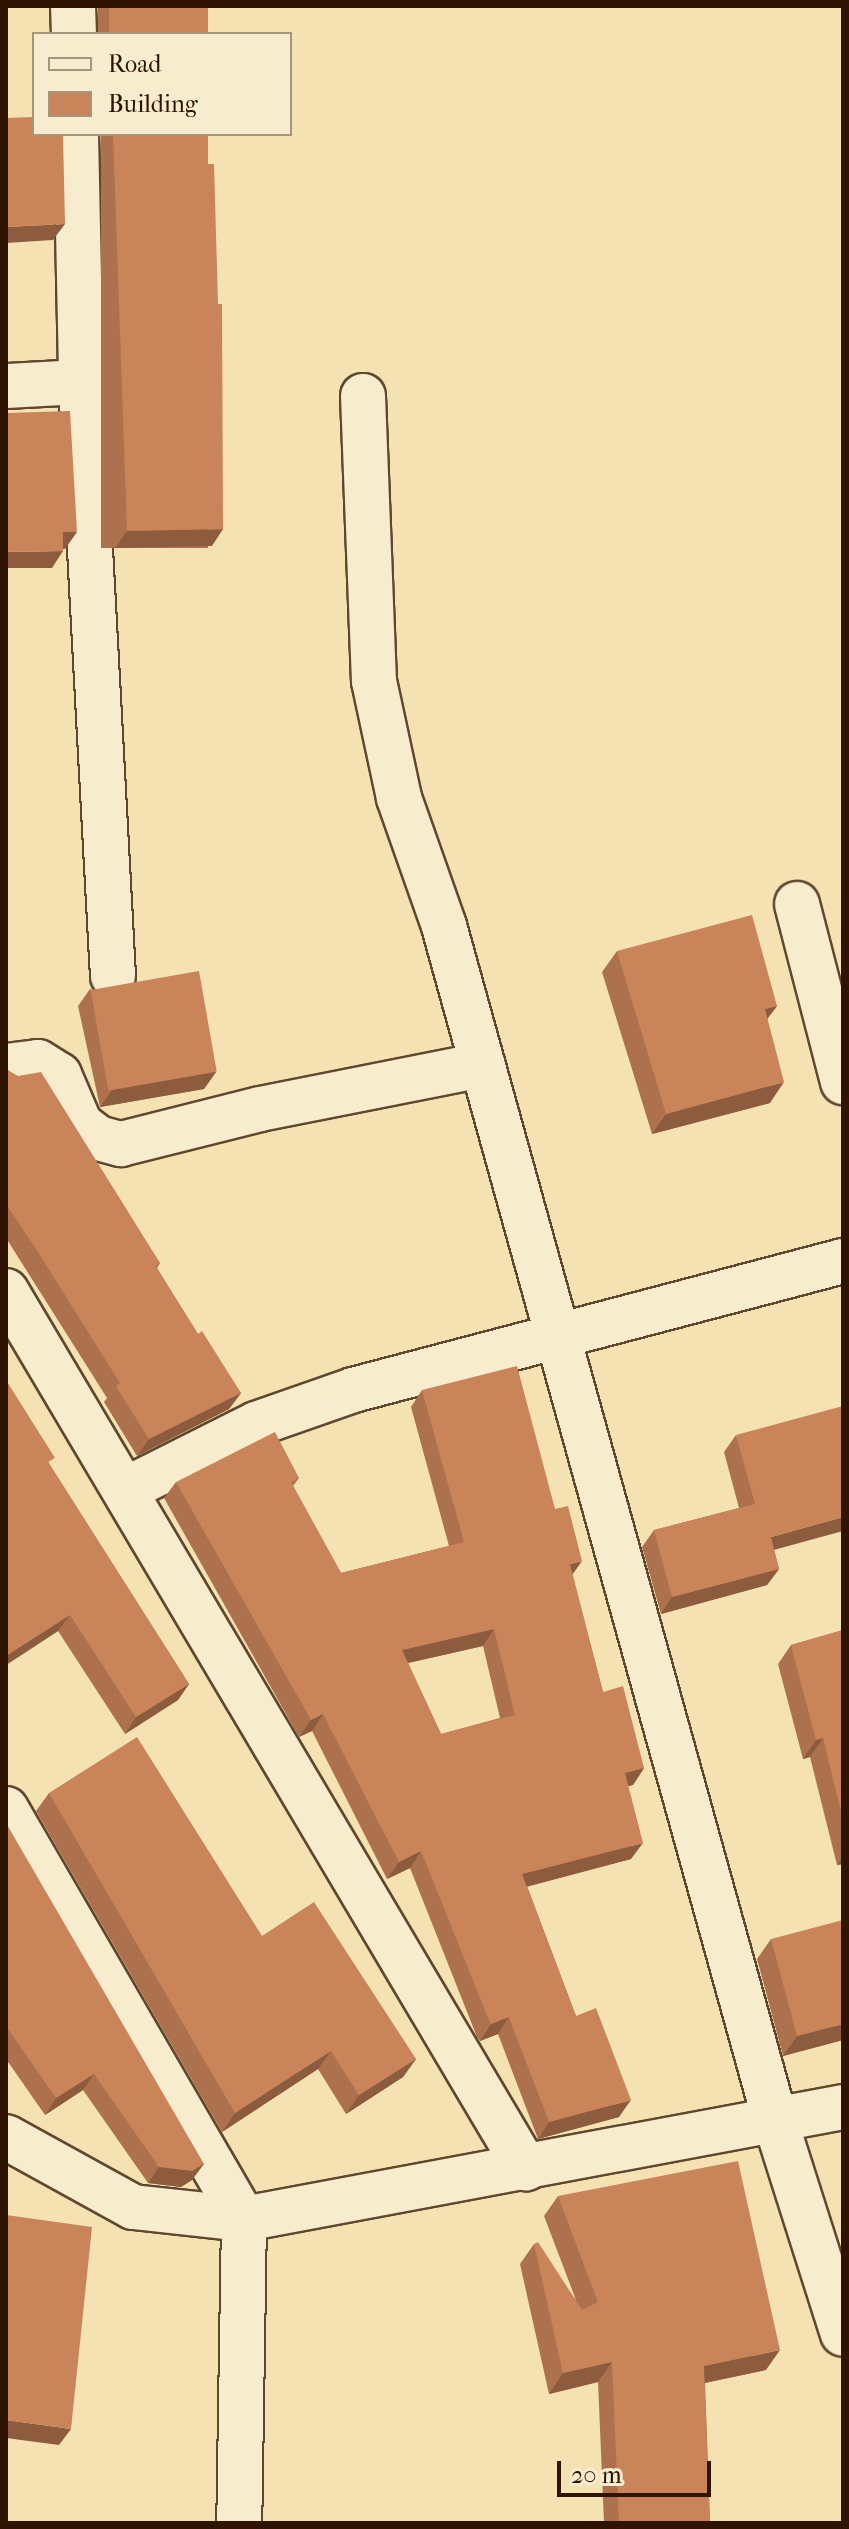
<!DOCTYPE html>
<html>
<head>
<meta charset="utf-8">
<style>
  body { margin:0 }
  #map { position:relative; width:849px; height:2529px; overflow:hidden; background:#f4e2b3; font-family:"IM FELL French Canon",serif }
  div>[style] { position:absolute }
  .roads { filter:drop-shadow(2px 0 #60472e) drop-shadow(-2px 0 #60472e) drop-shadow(0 2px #60472e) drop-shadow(0 -2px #60472e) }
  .minor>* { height:44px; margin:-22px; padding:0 22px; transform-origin:22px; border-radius:22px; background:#f8ecce }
  .wall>* { inset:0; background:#ad724d; transform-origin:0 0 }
  .shaded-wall>* { inset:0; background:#8d5c3e }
  .building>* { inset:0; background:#c98459; transform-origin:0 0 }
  span { translate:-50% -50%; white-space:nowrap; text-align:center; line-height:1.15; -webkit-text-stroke:8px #f8ecce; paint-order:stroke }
  .frame { position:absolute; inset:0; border:8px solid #2e1301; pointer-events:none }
  .legend { position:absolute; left:32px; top:32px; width:260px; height:104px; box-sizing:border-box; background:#f8ecce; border:2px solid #a7957c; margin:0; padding:10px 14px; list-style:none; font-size:24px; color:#2e1301 }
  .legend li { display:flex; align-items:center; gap:16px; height:40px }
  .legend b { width:40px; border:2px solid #a7957c }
  .scale { position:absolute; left:557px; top:2461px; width:154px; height:36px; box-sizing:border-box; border:4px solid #2e1301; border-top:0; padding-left:10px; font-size:24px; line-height:28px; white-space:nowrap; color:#2e1301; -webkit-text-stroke:6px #f8ecce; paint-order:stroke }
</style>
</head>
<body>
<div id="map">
  <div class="roads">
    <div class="minor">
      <div style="left:73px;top:6px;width:28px;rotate:88deg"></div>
      <div style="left:76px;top:134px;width:248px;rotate:88.8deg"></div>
      <div style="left:81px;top:382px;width:595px;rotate:86.92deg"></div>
      <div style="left:6px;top:386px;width:75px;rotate:-3.1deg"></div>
      <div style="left:363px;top:396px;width:285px;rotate:87.8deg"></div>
      <div style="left:374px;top:681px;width:120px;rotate:77.9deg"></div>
      <div style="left:399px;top:798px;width:136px;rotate:70.6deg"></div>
      <div style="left:444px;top:926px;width:1242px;rotate:74.5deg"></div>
      <div style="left:776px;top:2123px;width:221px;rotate:72.4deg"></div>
      <div style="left:797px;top:904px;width:184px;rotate:75.5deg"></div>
      <div style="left:6px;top:1066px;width:32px;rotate:-7deg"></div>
      <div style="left:38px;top:1062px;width:25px;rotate:32deg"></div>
      <div style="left:59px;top:1075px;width:53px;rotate:66.8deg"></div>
      <div style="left:80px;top:1124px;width:23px;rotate:38deg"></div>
      <div style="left:98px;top:1138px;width:24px;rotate:15deg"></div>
      <div style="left:121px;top:1144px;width:143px;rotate:-14.1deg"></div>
      <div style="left:260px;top:1109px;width:227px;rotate:-11.2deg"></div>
      <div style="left:6px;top:1291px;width:1020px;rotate:59.34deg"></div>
      <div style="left:127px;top:1489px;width:144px;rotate:-26.7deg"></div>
      <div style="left:256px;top:1424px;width:103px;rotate:-19.3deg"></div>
      <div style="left:353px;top:1390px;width:507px;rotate:-14.75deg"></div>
      <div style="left:6px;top:1809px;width:474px;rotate:59.9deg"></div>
      <div style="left:244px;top:2219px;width:304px;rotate:90.9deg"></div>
      <div style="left:6px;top:2137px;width:145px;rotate:28.9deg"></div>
      <div style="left:133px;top:2207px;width:112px;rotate:6.2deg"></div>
      <div style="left:244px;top:2219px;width:609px;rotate:-10.59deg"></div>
    </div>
  </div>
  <div class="wall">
    <div style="left:98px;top:6px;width:110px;height:28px"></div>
    <div style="left:101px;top:134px;width:107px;height:414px"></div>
    <div style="clip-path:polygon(617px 951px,777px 1006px,767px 1019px,770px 1103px,652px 1134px,602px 972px)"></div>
    <div style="clip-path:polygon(90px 989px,216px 1072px,204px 1089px,100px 1107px,78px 1006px)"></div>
    <div style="clip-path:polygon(6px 1069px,160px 1263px,157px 1268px,198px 1334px,241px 1393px,229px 1409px,137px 1456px,104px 1402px,107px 1398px,6px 1238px)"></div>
    <div style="clip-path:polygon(6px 1380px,50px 1465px,189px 1684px,178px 1700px,125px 1734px,58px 1631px,6px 1665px)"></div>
    <div style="clip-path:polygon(evenodd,422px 1390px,555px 1509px,603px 1692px,644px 1768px,633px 1785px,628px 1786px,631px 1859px,527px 1886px,576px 2016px,619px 2117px,538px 2139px,498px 2034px,480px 2041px,477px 2037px,410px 1868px,387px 1879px,312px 1731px,299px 1737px,164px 1498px,176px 1482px,299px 1478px,293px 1486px,341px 1573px,449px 1546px,411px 1407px,422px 1390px,483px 1646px,500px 1718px,441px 1734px,408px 1663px,483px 1646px)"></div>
    <div style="clip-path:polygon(736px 1435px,774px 1550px,779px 1569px,767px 1585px,661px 1614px,642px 1547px,654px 1530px,739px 1508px,724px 1452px)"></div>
    <div style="clip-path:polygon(843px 1630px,843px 1864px,837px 1865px,810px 1757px,803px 1759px,778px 1664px,791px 1645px)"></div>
    <div style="clip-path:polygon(49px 1793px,262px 1936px,416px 2059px,403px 2077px,346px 2114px,318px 2069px,222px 2132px,36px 1811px)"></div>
    <div style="clip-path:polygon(6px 1823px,192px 2180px,181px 2187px,148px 2183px,83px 2090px,45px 2115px,6px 2059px)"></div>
    <div style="clip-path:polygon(771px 1939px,843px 2040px,783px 2056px,757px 1959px)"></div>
    <div style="clip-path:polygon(558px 2196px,766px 2370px,705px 2383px,710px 2523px,604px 2523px,598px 2382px,549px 2394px,520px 2264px,534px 2244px,576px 2300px,544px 2216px)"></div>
  </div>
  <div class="shaded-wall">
    <div style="clip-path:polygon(65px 224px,53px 240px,6px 243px,6px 227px)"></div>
    <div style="clip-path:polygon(223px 529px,212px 546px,115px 548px,127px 531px)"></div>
    <div style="clip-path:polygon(63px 532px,77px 532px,65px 549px,52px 549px)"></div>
    <div style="clip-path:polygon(63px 551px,52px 568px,6px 568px,6px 552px)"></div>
    <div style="clip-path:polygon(777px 1006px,762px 1026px,765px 1009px)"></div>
    <div style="clip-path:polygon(216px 1072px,204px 1089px,100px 1107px,112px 1090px)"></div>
    <div style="clip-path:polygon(784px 1082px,770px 1103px,652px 1134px,666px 1114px)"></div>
    <div style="clip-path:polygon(241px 1393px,229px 1409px,137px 1456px,149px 1439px)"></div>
    <div style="clip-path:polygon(843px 1517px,843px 1531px,759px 1554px,771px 1537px)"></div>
    <div style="clip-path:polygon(582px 1561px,570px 1578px,570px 1564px)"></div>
    <div style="clip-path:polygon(779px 1569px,767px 1585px,661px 1614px,672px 1597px)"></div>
    <div style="clip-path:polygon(70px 1615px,58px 1631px,6px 1665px,6px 1656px)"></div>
    <div style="clip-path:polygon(494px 1629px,483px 1646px,390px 1667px,402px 1650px)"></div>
    <div style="clip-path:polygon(189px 1684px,178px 1700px,125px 1734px,136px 1717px)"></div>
    <div style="clip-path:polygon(323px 1714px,312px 1731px,299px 1737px,311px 1720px)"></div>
    <div style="clip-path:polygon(823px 1738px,810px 1757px,803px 1759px,816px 1740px)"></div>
    <div style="clip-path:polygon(644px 1768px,633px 1785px,613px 1790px,625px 1773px)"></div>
    <div style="clip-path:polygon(643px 1843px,631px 1859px,511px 1891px,522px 1874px)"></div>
    <div style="clip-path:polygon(421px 1851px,410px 1868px,387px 1879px,399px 1862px)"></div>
    <div style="clip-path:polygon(843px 1857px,843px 1864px,837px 1865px)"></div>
    <div style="clip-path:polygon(509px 2017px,498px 2034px,480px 2041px,491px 2024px)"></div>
    <div style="clip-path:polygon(843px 2024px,843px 2040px,783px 2056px,797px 2036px)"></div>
    <div style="clip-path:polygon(331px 2051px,318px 2069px,222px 2132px,235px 2113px)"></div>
    <div style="clip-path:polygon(416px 2059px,403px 2077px,346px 2114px,359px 2095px)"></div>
    <div style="clip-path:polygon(94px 2074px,83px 2090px,45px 2115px,56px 2098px)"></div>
    <div style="clip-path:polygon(631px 2100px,619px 2117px,538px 2139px,549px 2122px)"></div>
    <div style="clip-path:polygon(204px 2164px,192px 2180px,181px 2187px,148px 2183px,159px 2167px)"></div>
    <div style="clip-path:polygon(780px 2350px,766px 2370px,690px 2386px,704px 2366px)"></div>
    <div style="clip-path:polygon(612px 2362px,598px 2382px,549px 2394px,563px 2373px)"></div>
    <div style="clip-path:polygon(6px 2420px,71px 2429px,59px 2445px,6px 2438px)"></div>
  </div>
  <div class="building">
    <div style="left:109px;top:6px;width:99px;height:28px"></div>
    <div style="clip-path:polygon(34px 117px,34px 134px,63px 134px,65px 224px,6px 227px,6px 118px)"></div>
    <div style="clip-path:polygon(113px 134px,208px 134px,208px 164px,214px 164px,218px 304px,222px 304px,223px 529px,127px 531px)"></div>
    <div style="clip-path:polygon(70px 411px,77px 532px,63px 532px,63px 551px,6px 552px,6px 413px)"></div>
    <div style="clip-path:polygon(752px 915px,777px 1006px,765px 1009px,784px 1082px,666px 1114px,617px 951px)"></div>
    <div style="left:199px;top:971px;width:102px;height:110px;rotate:80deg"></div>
    <div style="clip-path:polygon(6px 1069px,18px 1076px,41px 1072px,160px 1263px,155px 1266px,198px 1334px,202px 1331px,241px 1393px,149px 1439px,116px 1386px,120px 1383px,38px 1252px,6px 1204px)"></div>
    <div style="clip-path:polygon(evenodd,517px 1366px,555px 1509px,568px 1506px,582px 1561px,570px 1564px,603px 1692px,623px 1686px,644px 1768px,625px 1773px,643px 1843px,522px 1874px,576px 2016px,596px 2008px,631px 2100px,549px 2122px,509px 2017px,491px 2024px,489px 2020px,421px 1851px,399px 1862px,323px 1714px,311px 1720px,176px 1482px,275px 1432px,299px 1478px,291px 1482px,341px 1573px,464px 1542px,422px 1390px,517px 1366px,494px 1629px,515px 1715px,441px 1734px,402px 1650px,494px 1629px)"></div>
    <div style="clip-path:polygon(6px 1380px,55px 1458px,48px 1462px,189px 1684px,136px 1717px,70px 1615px,6px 1656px)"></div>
    <div style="clip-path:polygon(843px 1406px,843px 1517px,771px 1537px,779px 1569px,672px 1597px,654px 1530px,755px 1504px,736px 1435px)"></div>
    <div style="clip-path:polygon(843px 1630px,843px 1819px,823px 1738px,816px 1740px,791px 1645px)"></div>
    <div style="clip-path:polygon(137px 1737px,262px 1936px,314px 1902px,416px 2059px,359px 2095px,331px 2051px,235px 2113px,49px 1793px)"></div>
    <div style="clip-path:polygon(6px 1823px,204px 2164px,192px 2171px,159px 2167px,94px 2074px,56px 2098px,6px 2026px)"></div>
    <div style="clip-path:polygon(843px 1920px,843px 2024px,797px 2036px,771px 1939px)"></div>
    <div style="clip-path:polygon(738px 2161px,780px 2350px,704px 2366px,710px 2523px,619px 2523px,612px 2362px,563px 2373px,534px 2244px,538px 2242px,582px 2310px,598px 2302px,558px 2196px)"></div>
    <div style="clip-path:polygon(6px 2215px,92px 2227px,71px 2429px,6px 2420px)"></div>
  </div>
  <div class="frame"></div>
  <ul class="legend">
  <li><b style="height:10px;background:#f8ecce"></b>Road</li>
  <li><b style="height:22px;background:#c98459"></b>Building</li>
  </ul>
  <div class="scale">20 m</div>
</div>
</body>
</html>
